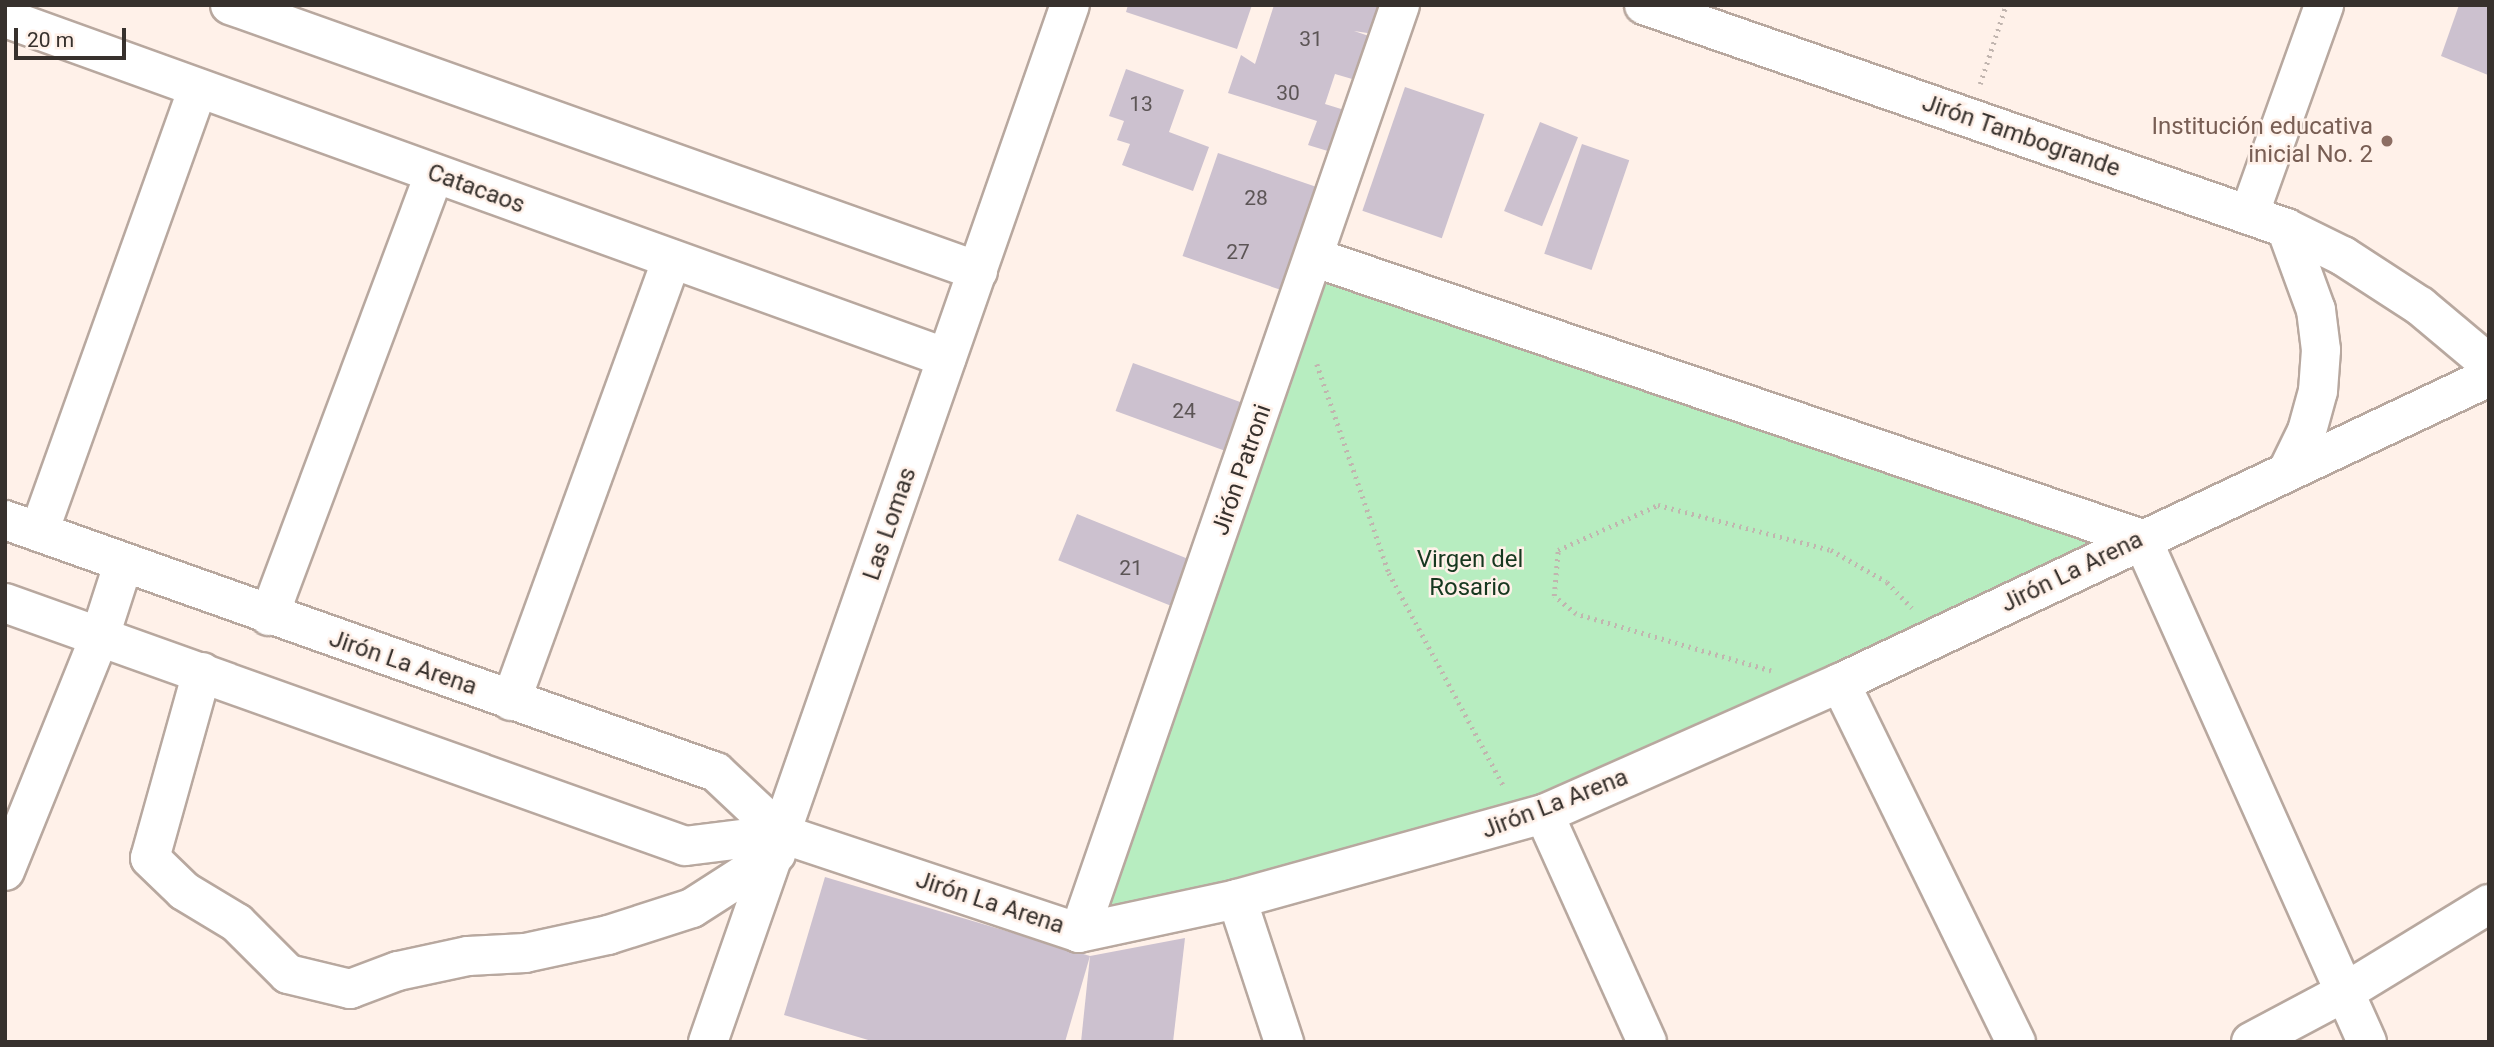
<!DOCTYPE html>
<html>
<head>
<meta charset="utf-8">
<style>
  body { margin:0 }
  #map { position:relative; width:2494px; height:1047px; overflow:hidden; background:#fff1e9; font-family:Roboto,sans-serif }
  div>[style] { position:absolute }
  .green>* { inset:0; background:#b7edc0 }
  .building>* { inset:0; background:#ccc1cf; transform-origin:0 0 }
  .path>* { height:4.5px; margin-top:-2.25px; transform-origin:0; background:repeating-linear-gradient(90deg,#c1b5af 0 2px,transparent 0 7px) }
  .roads { filter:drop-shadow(2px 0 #b8a89f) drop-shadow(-2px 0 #b8a89f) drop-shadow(0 2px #b8a89f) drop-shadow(0 -2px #b8a89f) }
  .minor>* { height:38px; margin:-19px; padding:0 19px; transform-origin:19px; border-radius:19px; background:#fff }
  .dots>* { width:19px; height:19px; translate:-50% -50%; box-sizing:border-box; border:4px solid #fff1e9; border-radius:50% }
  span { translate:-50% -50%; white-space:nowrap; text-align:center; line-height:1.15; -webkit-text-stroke:5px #fff1e9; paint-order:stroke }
  .number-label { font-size:21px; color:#5c5556 }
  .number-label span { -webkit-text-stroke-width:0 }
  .education-label { font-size:24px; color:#785e54 }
  .right { translate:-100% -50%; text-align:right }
  .street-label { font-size:24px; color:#37312d }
  .park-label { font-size:24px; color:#16381f }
  .frame { position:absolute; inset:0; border:7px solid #37312d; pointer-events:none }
  .scale { position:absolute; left:14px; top:28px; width:112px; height:32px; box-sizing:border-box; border:4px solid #37312d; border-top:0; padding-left:9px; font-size:21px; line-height:24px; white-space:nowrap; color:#37312d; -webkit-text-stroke:5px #fff1e9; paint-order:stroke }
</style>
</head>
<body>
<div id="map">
  <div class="green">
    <div style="clip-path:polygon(1316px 258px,2142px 539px,1544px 814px,1079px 933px)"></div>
  </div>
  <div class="building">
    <div style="clip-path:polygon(1128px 5px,1252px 5px,1237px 49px,1126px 12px)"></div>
    <div style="clip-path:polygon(1274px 5px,1384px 5px,1374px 34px,1354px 31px,1372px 37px,1359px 81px,1335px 74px,1325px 104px,1354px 113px,1341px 155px,1308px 145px,1317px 121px,1228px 93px,1241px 55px,1255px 64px)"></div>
    <div style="clip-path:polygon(2459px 5px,2489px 5px,2488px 75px,2441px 56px)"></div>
    <div style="clip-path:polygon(1126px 69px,1184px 90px,1169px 132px,1209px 147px,1193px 191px,1122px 165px,1130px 144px,1117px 140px,1124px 121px,1109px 116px)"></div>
    <div style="left:1405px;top:87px;width:84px;height:131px;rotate:19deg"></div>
    <div style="left:1540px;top:122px;width:41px;height:96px;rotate:22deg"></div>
    <div style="left:1582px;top:144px;width:50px;height:116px;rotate:19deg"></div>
    <div style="left:1218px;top:153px;width:112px;height:109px;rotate:19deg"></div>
    <div style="left:1133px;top:363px;width:117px;height:51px;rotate:20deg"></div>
    <div style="left:1077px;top:514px;width:124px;height:50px;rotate:22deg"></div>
    <div style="clip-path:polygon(825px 877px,1090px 956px,1065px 1042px,875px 1042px,784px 1015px)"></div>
    <div style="clip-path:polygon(1185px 938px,1173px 1042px,1081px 1042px,1090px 956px)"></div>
  </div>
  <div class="path">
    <div style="left:1980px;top:84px;width:83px;rotate:-71.8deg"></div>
    <div style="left:1317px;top:364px;width:221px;rotate:71deg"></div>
    <div style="left:1389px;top:573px;width:243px;rotate:61.7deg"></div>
    <div style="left:1771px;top:671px;width:203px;rotate:-163.7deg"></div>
    <div style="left:1576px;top:614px;width:28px;rotate:-141deg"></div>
    <div style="left:1554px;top:596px;width:46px;rotate:-85deg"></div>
    <div style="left:1558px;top:550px;width:110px;rotate:-24.2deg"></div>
    <div style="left:1658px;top:505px;width:179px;rotate:14.6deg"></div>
    <div style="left:1831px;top:550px;width:64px;rotate:29.7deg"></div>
    <div style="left:1887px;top:582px;width:36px;rotate:46deg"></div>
  </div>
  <div class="roads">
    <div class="minor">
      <div style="left:230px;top:5px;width:794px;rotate:19.58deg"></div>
      <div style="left:1644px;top:5px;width:680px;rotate:19.15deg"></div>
      <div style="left:2286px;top:228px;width:64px;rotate:26.2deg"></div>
      <div style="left:2343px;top:256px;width:92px;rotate:33deg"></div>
      <div style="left:2420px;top:306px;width:90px;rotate:40deg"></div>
      <div style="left:5px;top:18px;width:1001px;rotate:19.85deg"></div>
      <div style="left:2249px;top:215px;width:223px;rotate:-70.3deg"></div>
      <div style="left:2286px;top:228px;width:87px;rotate:69.9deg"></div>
      <div style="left:2316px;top:310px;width:40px;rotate:82.9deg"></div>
      <div style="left:2321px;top:350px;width:41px;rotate:94.2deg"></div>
      <div style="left:2318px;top:391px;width:41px;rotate:105.4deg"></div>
      <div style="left:2307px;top:431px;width:41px;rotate:115.9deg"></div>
      <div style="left:1316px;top:258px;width:872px;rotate:18.79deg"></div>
      <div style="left:2142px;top:539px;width:551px;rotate:65.9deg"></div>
      <div style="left:5px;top:520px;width:754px;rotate:19.52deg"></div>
      <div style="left:716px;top:772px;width:91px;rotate:43.2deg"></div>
      <div style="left:782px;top:834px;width:313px;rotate:18.4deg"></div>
      <div style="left:1079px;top:933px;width:162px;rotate:-12.1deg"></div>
      <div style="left:1237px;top:899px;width:319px;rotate:-15.5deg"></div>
      <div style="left:1544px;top:814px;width:324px;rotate:-23.9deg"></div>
      <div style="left:1840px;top:683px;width:718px;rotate:-25.24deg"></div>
      <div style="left:39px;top:532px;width:471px;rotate:-70.3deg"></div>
      <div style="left:5px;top:603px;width:722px;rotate:19.66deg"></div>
      <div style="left:685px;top:846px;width:98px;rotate:-7.1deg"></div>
      <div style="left:269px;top:616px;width:472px;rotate:-69.5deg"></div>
      <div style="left:202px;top:672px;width:193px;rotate:105.6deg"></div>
      <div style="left:150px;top:858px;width:47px;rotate:44.1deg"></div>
      <div style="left:184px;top:891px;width:62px;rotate:31.1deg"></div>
      <div style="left:237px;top:923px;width:72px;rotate:45deg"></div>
      <div style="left:288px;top:974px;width:64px;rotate:13.6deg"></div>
      <div style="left:350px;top:989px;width:51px;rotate:-20.6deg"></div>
      <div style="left:398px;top:971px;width:72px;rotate:-12.1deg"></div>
      <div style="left:468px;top:956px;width:57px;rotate:-3deg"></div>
      <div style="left:525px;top:953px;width:85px;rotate:-12.2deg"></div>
      <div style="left:608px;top:935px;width:88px;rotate:-17.8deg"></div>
      <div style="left:692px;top:908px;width:100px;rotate:-32.7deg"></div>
      <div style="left:1840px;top:683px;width:400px;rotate:63.9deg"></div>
      <div style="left:511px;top:701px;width:470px;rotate:-70deg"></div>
      <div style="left:1544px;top:814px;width:250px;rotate:65.7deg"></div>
      <div style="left:5px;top:871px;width:253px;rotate:-68deg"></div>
      <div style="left:100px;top:636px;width:75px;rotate:-72.1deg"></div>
      <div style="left:1237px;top:899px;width:151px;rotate:71.8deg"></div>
      <div style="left:1079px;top:933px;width:982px;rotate:-70.92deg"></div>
      <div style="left:708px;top:1042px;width:1098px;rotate:-70.76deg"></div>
      <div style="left:2251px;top:1042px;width:106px;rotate:-28deg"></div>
      <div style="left:2345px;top:992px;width:169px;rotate:-31.4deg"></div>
    </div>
  </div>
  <div class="dots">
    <div style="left:2387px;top:141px;background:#8d6e63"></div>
  </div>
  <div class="number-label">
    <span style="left:1311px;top:39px">31</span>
    <span style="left:1288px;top:93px">30</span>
    <span style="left:1141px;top:104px">13</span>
    <span style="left:1256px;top:198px">28</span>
    <span style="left:1238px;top:252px">27</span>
    <span style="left:1184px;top:411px">24</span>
    <span style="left:1131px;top:568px">21</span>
  </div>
  <div class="education-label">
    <span class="right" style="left:2373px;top:141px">Institución educativa<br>inicial No. 2</span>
  </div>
  <div class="street-label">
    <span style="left:2021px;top:136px;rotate:19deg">Jirón Tambogrande</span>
    <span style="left:476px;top:189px;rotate:20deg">Catacaos</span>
    <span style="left:1242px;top:470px;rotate:-71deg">Jirón Patroni</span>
    <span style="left:890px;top:524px;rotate:-71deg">Las Lomas</span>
    <span style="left:2072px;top:572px;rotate:-26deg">Jirón La Arena</span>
    <span style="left:403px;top:663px;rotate:19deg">Jirón La Arena</span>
    <span style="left:1555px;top:804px;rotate:-21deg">Jirón La Arena</span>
    <span style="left:990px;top:903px;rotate:18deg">Jirón La Arena</span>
  </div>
  <div class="park-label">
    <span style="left:1470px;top:574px">Virgen del<br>Rosario</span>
  </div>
  <div class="frame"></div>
  <div class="scale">20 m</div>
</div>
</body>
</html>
